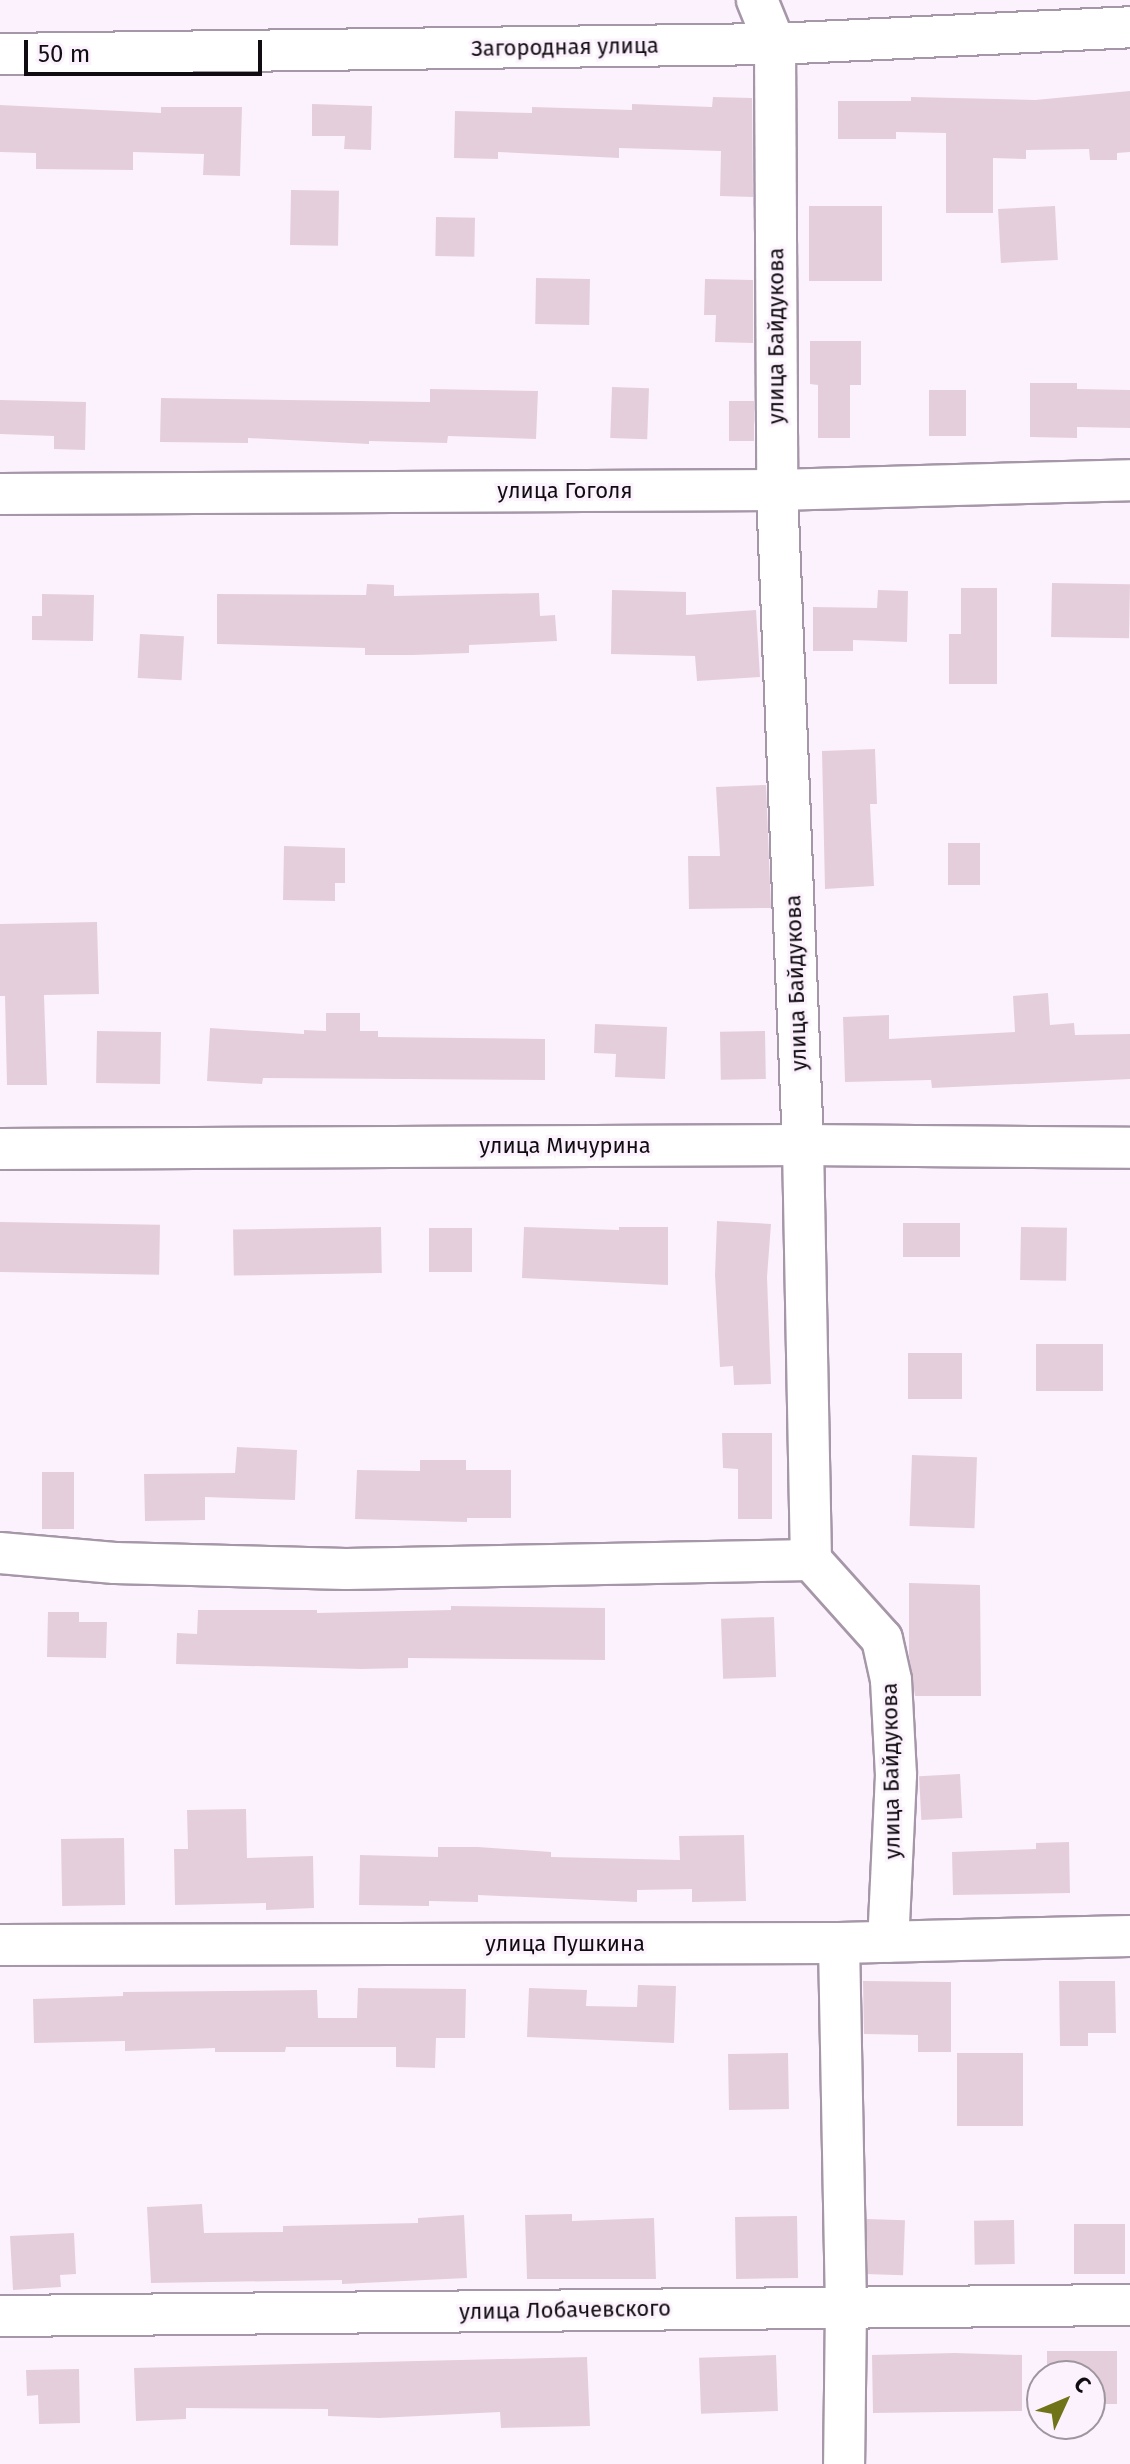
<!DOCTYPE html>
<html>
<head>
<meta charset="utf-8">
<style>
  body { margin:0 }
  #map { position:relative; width:1130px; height:2464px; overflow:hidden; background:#fcf2fd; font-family:"Fira Sans",sans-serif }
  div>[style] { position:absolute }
  .building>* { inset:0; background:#e5cedb; transform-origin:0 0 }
  .roads { filter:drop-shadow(2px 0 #a697a8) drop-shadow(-2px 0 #a697a8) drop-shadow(0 2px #a697a8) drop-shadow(0 -2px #a697a8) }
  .minor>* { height:40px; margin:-20px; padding:0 20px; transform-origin:20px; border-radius:20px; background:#fff }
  span { translate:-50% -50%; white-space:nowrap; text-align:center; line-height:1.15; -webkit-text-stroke:6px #fcf2fd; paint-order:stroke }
  .street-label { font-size:22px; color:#110c12 }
  .north { position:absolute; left:1026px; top:2360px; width:80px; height:80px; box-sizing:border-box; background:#fcf2fd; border:2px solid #9e969f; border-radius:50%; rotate:46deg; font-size:22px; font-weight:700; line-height:32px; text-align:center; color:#110c12 }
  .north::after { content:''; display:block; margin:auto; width:28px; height:36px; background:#717319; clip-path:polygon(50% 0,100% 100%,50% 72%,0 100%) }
  .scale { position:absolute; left:24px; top:40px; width:238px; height:36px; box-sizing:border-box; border:4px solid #110c12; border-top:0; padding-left:10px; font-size:24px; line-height:28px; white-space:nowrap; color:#110c12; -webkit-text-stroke:6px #fcf2fd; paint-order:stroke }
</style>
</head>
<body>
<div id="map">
  <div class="building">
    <div style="clip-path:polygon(1130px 91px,1130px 152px,1117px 153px,1117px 160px,1090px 160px,1089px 149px,1026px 150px,1026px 159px,993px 158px,993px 213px,946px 213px,946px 133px,896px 132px,896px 139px,838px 139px,838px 101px,911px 101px,911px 97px,1035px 100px)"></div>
    <div style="clip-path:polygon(713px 97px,752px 98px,753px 197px,720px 196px,721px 151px,619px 148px,619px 158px,498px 152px,498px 159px,454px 158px,455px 111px,532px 113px,532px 107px,632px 110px,632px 104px,712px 107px)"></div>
    <div style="clip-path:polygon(312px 104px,372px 106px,371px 150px,344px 149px,345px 136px,312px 136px)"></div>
    <div style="clip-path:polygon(0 105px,161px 113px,161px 107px,242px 107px,240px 176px,203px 175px,204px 154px,133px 152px,133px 170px,36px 169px,36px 153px,0 152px)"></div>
    <div style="left:291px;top:190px;width:48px;height:55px;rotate:1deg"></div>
    <div style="left:809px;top:206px;width:73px;height:75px"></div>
    <div style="left:1055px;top:206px;width:54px;height:57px;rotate:87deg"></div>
    <div style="left:436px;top:217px;width:39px;height:39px;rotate:1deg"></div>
    <div style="left:536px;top:278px;width:54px;height:46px;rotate:1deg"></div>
    <div style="clip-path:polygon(705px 279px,753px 280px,753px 343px,715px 342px,716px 315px,704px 315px)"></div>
    <div style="clip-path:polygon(810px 341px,861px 341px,861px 385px,850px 385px,850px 438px,818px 438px,818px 385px,810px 384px)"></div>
    <div style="clip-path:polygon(1030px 383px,1077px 383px,1077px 389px,1130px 390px,1130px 428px,1077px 427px,1077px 438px,1030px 437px)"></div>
    <div style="left:612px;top:387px;width:37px;height:51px;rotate:2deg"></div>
    <div style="clip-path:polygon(430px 389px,538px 391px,536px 439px,448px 436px,447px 443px,369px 441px,369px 444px,248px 438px,248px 443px,160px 442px,161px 398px,430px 402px)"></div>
    <div style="left:929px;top:390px;width:37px;height:46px"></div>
    <div style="clip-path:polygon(0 400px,86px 402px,85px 450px,54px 449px,54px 436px,0 434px)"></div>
    <div style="left:729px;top:401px;width:25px;height:40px"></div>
    <div style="left:1052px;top:583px;width:78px;height:54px;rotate:1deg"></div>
    <div style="clip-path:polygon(367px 584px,394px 585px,394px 596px,539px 593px,540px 616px,555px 615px,557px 641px,469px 645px,469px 653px,413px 655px,365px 655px,365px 648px,217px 644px,217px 594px,366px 595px)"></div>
    <div style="clip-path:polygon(961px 588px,997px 588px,997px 684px,949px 684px,949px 634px,961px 634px)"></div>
    <div style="clip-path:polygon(612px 590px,686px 592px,686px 615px,756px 610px,760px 677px,697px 681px,695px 656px,611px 654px)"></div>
    <div style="clip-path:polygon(878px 590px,908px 591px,907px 642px,853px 640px,853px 651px,813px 651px,813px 607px,877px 608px)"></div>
    <div style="clip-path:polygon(42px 594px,94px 595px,93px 641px,32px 640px,32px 616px,42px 616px)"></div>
    <div style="left:140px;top:634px;width:44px;height:44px;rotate:3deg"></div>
    <div style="clip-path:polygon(875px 749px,877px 804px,870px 804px,874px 886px,825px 889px,822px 751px)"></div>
    <div style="clip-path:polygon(766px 785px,771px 908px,689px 909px,688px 856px,720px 856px,716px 787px)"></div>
    <div style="left:948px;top:843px;width:32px;height:42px"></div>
    <div style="clip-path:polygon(284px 846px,345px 848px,345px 883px,335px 883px,335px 901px,283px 900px)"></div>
    <div style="clip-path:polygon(97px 922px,99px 994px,44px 995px,47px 1085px,7px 1085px,5px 996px,0 996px,0 924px)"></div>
    <div style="clip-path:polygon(1048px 993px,1050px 1025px,1074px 1023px,1075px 1035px,1130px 1034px,1130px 1079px,932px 1088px,931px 1080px,845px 1082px,843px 1017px,889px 1015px,889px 1039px,1015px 1032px,1013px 996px)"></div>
    <div style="clip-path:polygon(326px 1013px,360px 1013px,360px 1031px,378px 1031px,378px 1037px,545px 1039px,545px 1080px,263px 1078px,262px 1084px,207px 1081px,210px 1028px,304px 1034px,304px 1030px,326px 1031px)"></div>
    <div style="clip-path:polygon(595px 1024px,667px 1027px,665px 1079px,615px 1077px,616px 1054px,594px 1053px)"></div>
    <div style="left:97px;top:1031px;width:64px;height:52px;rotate:1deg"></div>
    <div style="left:765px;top:1031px;width:48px;height:45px;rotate:89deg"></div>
    <div style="clip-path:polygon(717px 1221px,771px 1224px,767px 1277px,771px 1384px,734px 1385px,733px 1366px,720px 1367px,715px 1275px)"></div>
    <div style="left:0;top:1222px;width:160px;height:50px;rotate:1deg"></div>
    <div style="left:903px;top:1223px;width:57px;height:34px"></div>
    <div style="left:381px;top:1227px;width:46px;height:148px;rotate:89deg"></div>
    <div style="clip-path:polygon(524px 1227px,619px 1230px,619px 1227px,668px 1227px,668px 1285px,522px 1278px)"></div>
    <div style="left:1021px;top:1227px;width:46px;height:53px;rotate:1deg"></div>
    <div style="left:429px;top:1228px;width:43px;height:44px"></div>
    <div style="left:1036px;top:1344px;width:67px;height:47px"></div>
    <div style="left:908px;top:1353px;width:54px;height:46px"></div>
    <div style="clip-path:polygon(722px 1433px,772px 1433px,772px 1519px,738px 1519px,738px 1469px,723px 1468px)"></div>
    <div style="clip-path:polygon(237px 1447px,297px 1450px,295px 1500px,205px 1497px,205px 1520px,145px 1521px,144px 1474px,235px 1473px)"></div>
    <div style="left:912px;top:1455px;width:65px;height:71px;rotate:2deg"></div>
    <div style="clip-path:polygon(420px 1460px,466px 1460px,466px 1470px,511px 1470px,511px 1518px,467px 1518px,467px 1522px,355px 1519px,357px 1470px,420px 1471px)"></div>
    <div style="left:42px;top:1472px;width:32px;height:57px"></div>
    <div style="clip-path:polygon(909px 1583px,980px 1585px,981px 1696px,915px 1696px,909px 1655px)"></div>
    <div style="clip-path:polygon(451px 1606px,605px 1608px,605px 1660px,408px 1658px,408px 1668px,361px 1669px,176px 1664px,177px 1633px,197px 1634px,198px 1610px,317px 1610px,317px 1613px,451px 1610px)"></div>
    <div style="clip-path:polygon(48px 1612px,79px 1612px,79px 1622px,107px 1622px,106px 1658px,47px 1657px)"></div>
    <div style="left:774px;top:1617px;width:60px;height:53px;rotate:88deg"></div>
    <div style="left:960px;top:1774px;width:44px;height:41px;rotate:87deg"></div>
    <div style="clip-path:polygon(246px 1809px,247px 1858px,313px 1856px,314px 1908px,266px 1910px,266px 1903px,175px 1905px,174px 1849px,188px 1849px,187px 1810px)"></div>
    <div style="clip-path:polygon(744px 1835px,746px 1901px,692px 1902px,692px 1889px,637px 1890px,637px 1902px,478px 1895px,478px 1902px,429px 1901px,429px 1906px,359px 1905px,360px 1855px,438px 1857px,438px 1847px,478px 1847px,551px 1852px,551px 1857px,680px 1860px,679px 1836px)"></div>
    <div style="left:124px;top:1838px;width:67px;height:63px;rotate:89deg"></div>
    <div style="clip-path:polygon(1069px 1842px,1070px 1893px,953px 1895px,952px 1852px,1036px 1849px,1036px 1843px)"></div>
    <div style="clip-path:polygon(863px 1981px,951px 1982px,951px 2052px,918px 2052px,918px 2035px,864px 2034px)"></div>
    <div style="clip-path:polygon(1059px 1981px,1115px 1981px,1116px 2033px,1088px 2033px,1088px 2046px,1060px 2046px)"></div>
    <div style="clip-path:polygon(638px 1985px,676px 1986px,674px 2043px,527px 2037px,529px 1988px,587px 1990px,586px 2006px,637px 2007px)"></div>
    <div style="clip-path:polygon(358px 1988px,466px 1989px,465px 2038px,436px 2038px,435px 2068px,396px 2067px,396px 2047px,286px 2047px,285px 2052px,215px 2052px,215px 2048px,125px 2051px,125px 2041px,34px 2043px,33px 1999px,123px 1996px,123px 1992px,317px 1990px,318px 2018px,357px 2018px)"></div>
    <div style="left:788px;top:2053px;width:56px;height:60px;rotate:89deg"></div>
    <div style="left:957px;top:2053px;width:66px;height:73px"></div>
    <div style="clip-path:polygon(202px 2204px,204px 2233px,283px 2232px,283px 2226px,418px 2223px,418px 2218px,464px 2215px,467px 2278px,342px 2284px,342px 2280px,151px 2283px,147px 2207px)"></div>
    <div style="clip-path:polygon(572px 2214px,572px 2221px,654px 2218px,656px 2279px,527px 2279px,525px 2215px)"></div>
    <div style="left:797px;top:2216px;width:62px;height:62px;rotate:89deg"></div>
    <div style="left:867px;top:2219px;width:38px;height:55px;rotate:2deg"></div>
    <div style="left:1014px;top:2220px;width:44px;height:40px;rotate:89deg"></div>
    <div style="left:1074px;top:2224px;width:51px;height:50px"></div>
    <div style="clip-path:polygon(74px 2233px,76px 2274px,60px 2275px,61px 2287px,13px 2290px,10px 2236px)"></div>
    <div style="clip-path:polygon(1047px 2351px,1117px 2351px,1117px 2404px,1090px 2404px,1090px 2376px,1047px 2376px)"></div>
    <div style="clip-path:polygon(955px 2353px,1022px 2355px,1022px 2411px,873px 2413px,872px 2355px)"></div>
    <div style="left:776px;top:2355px;width:56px;height:77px;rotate:88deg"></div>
    <div style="clip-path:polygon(587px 2357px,590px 2426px,501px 2428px,500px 2412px,379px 2418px,328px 2416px,328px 2409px,186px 2408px,186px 2419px,136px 2421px,134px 2368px)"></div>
    <div style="clip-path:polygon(79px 2369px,80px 2423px,39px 2424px,38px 2395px,27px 2396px,26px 2370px)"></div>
  </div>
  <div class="roads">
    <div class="minor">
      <div style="left:757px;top:0;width:48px;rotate:67.8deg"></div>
      <div style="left:775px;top:44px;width:446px;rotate:89.7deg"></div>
      <div style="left:777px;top:490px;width:656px;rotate:87.73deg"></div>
      <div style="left:803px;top:1145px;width:415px;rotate:88.9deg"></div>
      <div style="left:811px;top:1560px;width:106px;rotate:48.1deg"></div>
      <div style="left:882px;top:1639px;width:42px;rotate:77.6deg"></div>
      <div style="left:891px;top:1680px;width:95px;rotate:87deg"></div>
      <div style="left:896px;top:1775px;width:167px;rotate:92.7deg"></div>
      <div style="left:0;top:54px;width:775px;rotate:-0.74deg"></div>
      <div style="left:775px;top:44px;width:355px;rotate:-2.7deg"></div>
      <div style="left:0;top:494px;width:777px;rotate:-0.29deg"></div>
      <div style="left:777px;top:490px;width:353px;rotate:-1.6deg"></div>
      <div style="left:0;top:1149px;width:803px;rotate:-0.29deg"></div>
      <div style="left:803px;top:1145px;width:327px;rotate:0.5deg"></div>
      <div style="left:0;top:1553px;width:115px;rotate:5deg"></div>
      <div style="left:115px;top:1563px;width:231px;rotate:1.5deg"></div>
      <div style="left:346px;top:1569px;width:465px;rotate:-1.1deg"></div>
      <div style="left:839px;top:1943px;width:364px;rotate:88.9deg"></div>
      <div style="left:846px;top:2307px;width:157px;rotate:90.7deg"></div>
      <div style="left:0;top:1945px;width:839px;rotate:-0.14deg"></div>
      <div style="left:839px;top:1943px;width:291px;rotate:-1.4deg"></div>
      <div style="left:0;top:2316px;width:1130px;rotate:-0.56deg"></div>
    </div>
  </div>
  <div class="street-label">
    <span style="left:565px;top:47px;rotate:-1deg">Загородная улица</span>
    <span style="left:776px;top:336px;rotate:-90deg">улица Байдукова</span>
    <span style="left:565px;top:491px">улица Гоголя</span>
    <span style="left:796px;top:983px;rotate:-92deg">улица Байдукова</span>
    <span style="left:565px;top:1146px">улица Мичурина</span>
    <span style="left:891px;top:1771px;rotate:-91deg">улица Байдукова</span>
    <span style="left:565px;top:1944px">улица Пушкина</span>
    <span style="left:565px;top:2310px;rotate:-1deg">улица Лобачевского</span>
  </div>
  <div class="north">С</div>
  <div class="scale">50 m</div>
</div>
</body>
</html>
